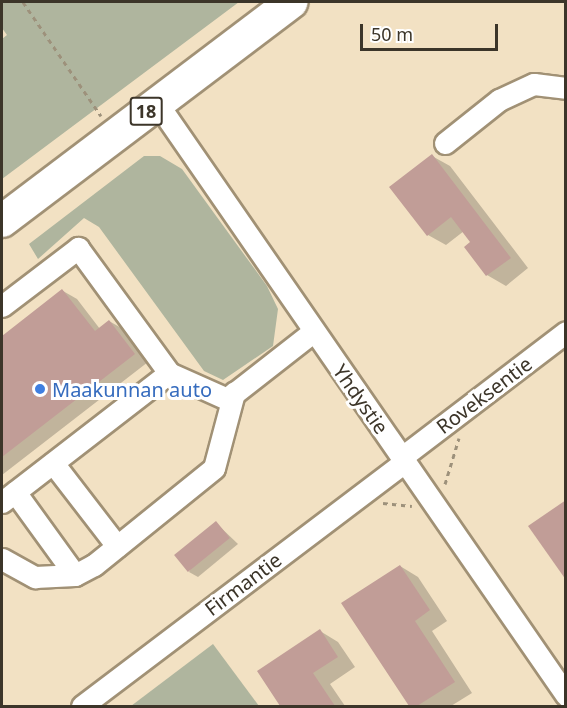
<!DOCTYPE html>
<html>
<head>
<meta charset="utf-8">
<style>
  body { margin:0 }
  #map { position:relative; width:567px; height:708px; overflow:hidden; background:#f2e1c3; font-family:"Noto Sans",sans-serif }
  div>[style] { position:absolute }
  .green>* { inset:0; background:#afb59e }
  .shadow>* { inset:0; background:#0003 }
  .building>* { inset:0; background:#c19d97; transform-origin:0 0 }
  .path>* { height:3px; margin-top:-1.5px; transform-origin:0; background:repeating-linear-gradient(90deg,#9d917b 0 4.5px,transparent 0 9px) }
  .roads { filter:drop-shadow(2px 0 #a19175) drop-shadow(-2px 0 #a19175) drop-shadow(0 2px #a19175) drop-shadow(0 -2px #a19175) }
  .minor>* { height:21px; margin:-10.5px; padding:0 10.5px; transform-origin:10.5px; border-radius:10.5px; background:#fff }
  .highway>* { height:32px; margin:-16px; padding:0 16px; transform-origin:16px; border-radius:16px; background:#fff }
  .dots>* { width:16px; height:16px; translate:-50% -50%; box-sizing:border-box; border:3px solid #fff; border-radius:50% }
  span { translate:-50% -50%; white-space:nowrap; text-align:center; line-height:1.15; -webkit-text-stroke:6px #fff; paint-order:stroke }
  .shield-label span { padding:2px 4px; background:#fff; border:2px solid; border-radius:4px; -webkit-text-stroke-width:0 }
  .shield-label { font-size:18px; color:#3c3529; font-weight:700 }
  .shop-label { font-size:20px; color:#366cbe }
  .left { translate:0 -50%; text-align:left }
  .street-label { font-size:20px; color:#3c3529 }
  .frame { position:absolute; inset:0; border:3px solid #3c3529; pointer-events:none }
  .scale { position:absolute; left:360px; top:24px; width:138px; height:27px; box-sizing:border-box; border:3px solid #3c3529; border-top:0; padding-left:8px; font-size:18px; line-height:21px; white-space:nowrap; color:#3c3529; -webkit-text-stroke:4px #fff; paint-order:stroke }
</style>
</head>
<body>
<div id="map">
  <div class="green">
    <div style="clip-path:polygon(2px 2px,239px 2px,2px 179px,2px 39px,7px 35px,2px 28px)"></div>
    <div style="clip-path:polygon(144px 156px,160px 156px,182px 169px,267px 286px,278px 309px,273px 346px,223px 380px,204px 371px,99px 227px,84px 218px,38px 259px,29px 244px)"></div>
    <div style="clip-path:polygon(213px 644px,259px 706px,131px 706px)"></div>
  </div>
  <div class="shadow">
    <div style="clip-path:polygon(432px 156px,450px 166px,528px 268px,506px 286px,487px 275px,466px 247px,473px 242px,464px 231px,446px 245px,428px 235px)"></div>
    <div style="clip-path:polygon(63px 291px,77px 299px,100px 329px,109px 321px,123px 329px,148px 362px,2px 475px,2px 338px)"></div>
    <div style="clip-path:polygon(216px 523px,238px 544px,198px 577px,189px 572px)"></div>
    <div style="clip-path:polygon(400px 566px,418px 577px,447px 621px,432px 631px,472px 693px,451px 706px,410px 706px,343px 603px)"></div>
    <div style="clip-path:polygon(320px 631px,338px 642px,355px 667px,330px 684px,345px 706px,282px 706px,259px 671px)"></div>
  </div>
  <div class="building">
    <div style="clip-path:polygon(432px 154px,511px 258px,486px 276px,464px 247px,470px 242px,451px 217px,427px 236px,389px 187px)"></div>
    <div style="clip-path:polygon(62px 289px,95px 331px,109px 320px,135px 354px,2px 457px,2px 336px)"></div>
    <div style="clip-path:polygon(566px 500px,566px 580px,528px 526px)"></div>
    <div style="left:216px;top:521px;width:22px;height:54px;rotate:51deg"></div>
    <div style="clip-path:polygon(400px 565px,430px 610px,415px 621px,455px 682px,417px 706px,409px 706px,341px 603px)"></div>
    <div style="clip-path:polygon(320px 629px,338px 657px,313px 673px,335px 706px,280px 706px,257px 671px)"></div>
  </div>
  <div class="path">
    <div style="left:23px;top:2px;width:138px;rotate:55.6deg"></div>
    <div style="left:445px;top:484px;width:48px;rotate:-73.1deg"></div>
    <div style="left:383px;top:503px;width:29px;rotate:6deg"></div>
  </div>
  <div class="roads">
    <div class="minor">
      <div style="left:157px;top:103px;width:720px;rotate:55.36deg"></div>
      <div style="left:445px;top:143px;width:69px;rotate:-38.5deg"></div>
      <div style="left:499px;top:100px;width:38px;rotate:-25deg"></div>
      <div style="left:534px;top:84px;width:32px;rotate:7deg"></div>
      <div style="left:2px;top:306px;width:96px;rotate:-37.3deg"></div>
      <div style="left:78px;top:248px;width:155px;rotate:53.9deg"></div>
      <div style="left:169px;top:373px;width:64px;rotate:24.1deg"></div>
      <div style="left:227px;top:399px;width:110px;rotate:-38deg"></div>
      <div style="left:402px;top:457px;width:206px;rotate:-37.3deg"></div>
      <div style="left:53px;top:463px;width:105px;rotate:52.4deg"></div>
      <div style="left:15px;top:492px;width:102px;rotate:54.1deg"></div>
      <div style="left:2px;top:502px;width:211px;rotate:-37.7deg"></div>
      <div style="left:2px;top:559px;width:38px;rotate:29deg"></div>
      <div style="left:35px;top:577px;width:40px;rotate:-2.9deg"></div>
      <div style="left:75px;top:575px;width:21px;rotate:-28deg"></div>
      <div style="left:94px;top:565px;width:154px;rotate:-38.9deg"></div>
      <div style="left:214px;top:468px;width:78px;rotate:-75.1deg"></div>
      <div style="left:82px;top:706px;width:405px;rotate:-37.1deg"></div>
    </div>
    <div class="highway">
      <div style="left:2px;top:221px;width:363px;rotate:-37.1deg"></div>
    </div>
  </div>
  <div class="dots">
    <div style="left:40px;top:389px;background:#3f7fe0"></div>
  </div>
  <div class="shield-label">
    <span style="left:146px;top:111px">18</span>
  </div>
  <div class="shop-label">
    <span class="left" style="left:52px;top:389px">Maakunnan auto</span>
  </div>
  <div class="street-label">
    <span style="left:484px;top:395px;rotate:-37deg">Roveksentie</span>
    <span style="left:361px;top:399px;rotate:55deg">Yhdystie</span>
    <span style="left:243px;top:584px;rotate:-37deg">Firmantie</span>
  </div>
  <div class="frame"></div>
  <div class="scale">50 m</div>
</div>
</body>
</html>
